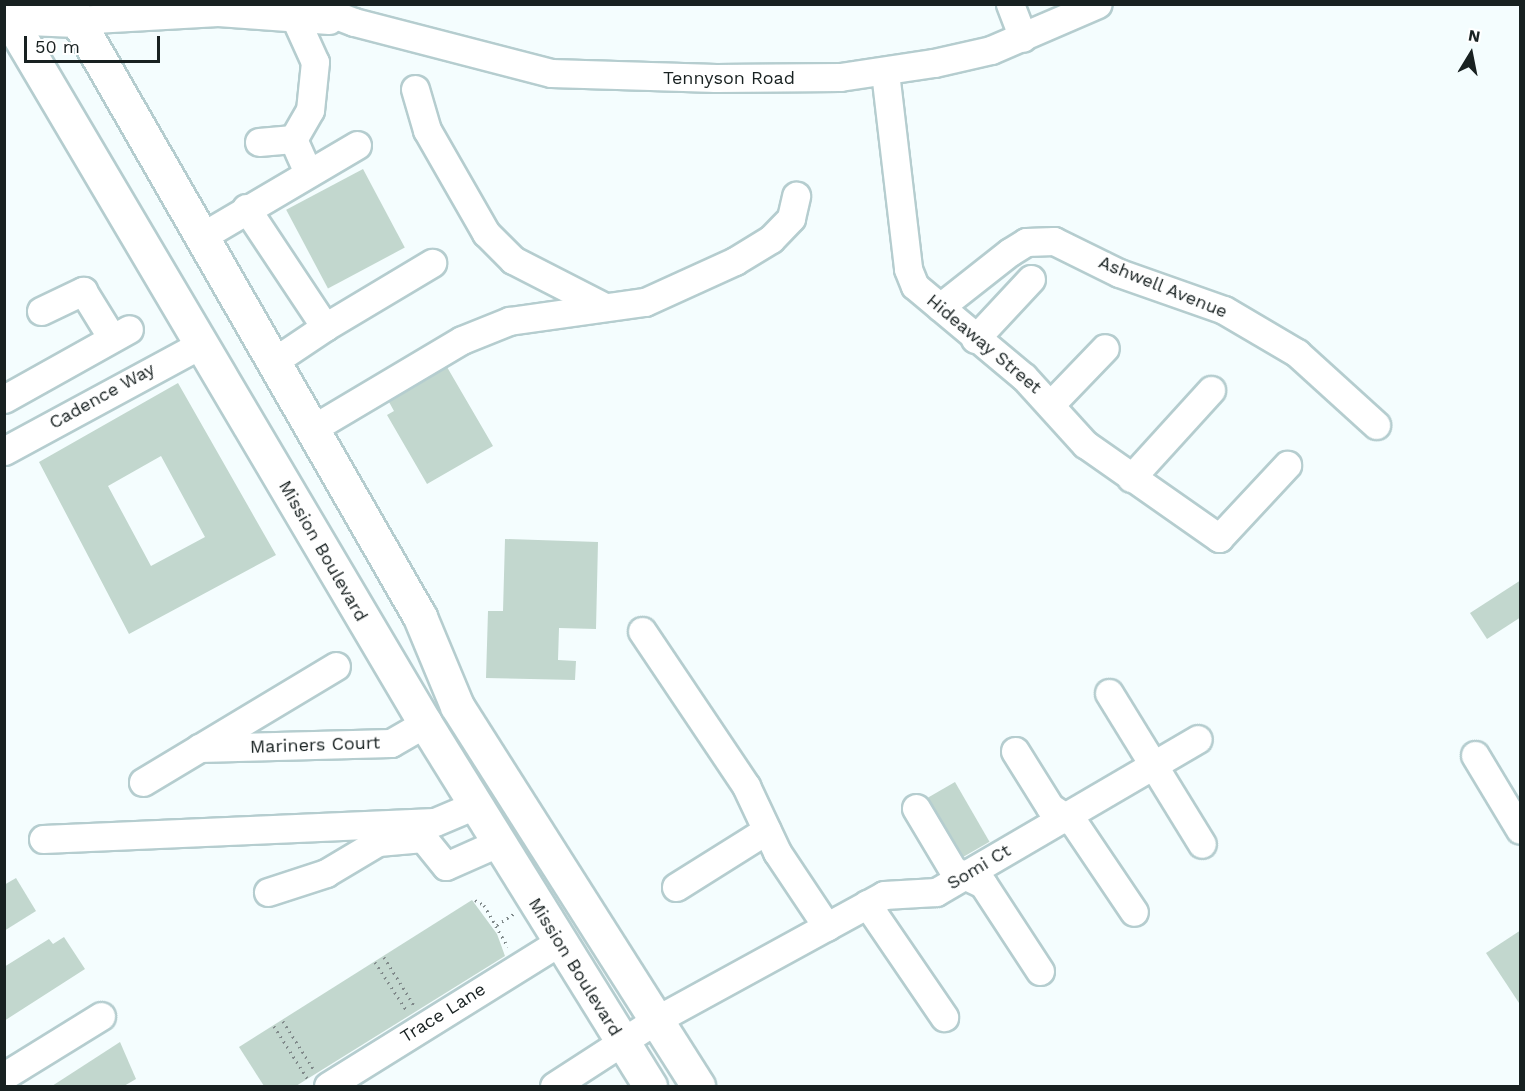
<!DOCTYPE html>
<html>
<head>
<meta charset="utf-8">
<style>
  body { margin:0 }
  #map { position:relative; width:1525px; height:1091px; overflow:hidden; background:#f4fdfe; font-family:"Work Sans",sans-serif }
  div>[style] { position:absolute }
  .building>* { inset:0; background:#c2d7ce; transform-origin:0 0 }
  .path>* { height:3px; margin-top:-1.5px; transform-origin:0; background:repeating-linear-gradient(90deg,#7f8889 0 1.5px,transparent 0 6px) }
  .roads { filter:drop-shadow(2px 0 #b5cdcf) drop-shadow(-2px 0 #b5cdcf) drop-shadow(0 2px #b5cdcf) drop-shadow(0 -2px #b5cdcf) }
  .minor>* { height:27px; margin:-13.5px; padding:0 13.5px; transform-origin:13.5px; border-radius:13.5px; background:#fff }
  .major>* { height:33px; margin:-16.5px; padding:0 16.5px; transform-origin:16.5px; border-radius:16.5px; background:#fff }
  span { translate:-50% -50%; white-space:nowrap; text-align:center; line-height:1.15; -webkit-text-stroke:4.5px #fff; paint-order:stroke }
  .street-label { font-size:18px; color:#182121 }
  .frame { position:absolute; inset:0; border:6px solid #182121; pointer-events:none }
  .north { position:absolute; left:1441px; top:24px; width:60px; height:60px; -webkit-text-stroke:4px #fff; paint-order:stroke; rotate:10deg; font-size:16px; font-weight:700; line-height:24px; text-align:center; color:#182121 }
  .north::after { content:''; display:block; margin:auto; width:21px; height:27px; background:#182121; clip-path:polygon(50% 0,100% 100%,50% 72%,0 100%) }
  .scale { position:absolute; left:24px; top:36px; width:136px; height:27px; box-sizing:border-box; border:3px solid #182121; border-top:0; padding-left:8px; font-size:18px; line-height:21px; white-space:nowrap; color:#182121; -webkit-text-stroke:4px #fff; paint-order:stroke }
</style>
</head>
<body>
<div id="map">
  <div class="building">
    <div style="left:363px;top:169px;width:89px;height:87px;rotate:62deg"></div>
    <div style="clip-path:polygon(447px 367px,493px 446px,427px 484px,387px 415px,394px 411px,389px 402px)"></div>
    <div style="clip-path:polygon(evenodd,178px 383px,276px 555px,129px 634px,39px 462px,178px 383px,161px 456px,205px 537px,151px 566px,108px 486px,161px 456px)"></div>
    <div style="clip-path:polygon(505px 539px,598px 542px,596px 629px,559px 628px,558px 660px,576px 661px,575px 680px,486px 678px,488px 611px,503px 611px)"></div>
    <div style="clip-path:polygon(1521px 580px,1521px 617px,1487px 639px,1470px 613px)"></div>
    <div style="left:955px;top:782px;width:69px;height:31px;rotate:60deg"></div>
    <div style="clip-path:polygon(16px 878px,36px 911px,4px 931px,4px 885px)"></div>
    <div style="clip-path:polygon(472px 900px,497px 934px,505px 956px,296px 1086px,264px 1086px,239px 1047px)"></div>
    <div style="clip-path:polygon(1521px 930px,1521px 1006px,1486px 953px)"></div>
    <div style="clip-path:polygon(64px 937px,85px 969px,4px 1021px,4px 967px,49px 939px,53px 944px)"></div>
    <div style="clip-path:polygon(120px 1042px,136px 1079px,124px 1086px,52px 1086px)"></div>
  </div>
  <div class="path">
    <div style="left:475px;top:900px;width:10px;rotate:29deg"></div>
    <div style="left:484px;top:905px;width:48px;rotate:60.3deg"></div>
    <div style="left:497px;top:925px;width:22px;rotate:-34deg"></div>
    <div style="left:384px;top:957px;width:59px;rotate:58.2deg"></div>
    <div style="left:375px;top:962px;width:59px;rotate:56.9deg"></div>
    <div style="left:283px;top:1021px;width:58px;rotate:57.7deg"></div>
    <div style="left:274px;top:1026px;width:62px;rotate:57.6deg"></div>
  </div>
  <div class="roads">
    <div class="minor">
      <div style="left:307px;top:4px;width:50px;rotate:21deg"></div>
      <div style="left:354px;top:22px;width:203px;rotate:14.5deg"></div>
      <div style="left:551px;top:73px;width:165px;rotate:1.7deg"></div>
      <div style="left:716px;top:78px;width:124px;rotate:-0.5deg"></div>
      <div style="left:840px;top:77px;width:95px;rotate:-8.5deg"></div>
      <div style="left:934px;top:63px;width:58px;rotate:-12.8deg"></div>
      <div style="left:991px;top:50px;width:116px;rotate:-23.3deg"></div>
      <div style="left:1010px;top:4px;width:36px;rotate:69deg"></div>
      <div style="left:295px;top:18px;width:48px;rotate:65.6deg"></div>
      <div style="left:315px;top:62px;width:48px;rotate:95.9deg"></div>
      <div style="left:310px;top:110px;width:34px;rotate:120deg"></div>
      <div style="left:293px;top:139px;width:37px;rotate:66deg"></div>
      <div style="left:76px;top:20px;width:142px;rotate:-3.2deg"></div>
      <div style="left:218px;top:12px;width:111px;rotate:4.1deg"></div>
      <div style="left:885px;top:72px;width:198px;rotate:83.3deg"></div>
      <div style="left:908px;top:269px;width:18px;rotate:68deg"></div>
      <div style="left:915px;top:286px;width:142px;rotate:39.9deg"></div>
      <div style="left:1024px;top:377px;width:91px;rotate:47.7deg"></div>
      <div style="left:1085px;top:444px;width:164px;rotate:35deg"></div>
      <div style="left:1219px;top:538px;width:100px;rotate:-47deg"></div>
      <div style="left:415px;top:89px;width:43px;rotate:73.7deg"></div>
      <div style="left:427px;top:130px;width:119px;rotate:60.2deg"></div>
      <div style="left:486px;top:233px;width:38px;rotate:45deg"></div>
      <div style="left:513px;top:260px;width:103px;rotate:27.1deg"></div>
      <div style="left:259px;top:142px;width:34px;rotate:-5deg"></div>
      <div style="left:246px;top:208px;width:143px;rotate:56.4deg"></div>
      <div style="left:325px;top:327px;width:63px;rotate:146.1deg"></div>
      <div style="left:201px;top:237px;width:181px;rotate:-30.5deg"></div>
      <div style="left:940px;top:307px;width:89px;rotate:-38.2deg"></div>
      <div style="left:1010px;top:252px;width:19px;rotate:-32deg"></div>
      <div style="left:1026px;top:242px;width:28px;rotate:-2deg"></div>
      <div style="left:1054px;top:241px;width:72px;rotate:26.2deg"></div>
      <div style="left:1119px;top:273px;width:111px;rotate:19.4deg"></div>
      <div style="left:1224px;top:310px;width:85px;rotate:30.5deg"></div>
      <div style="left:1297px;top:353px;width:107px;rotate:42.3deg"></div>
      <div style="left:41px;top:311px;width:47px;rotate:-25.5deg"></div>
      <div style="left:83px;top:291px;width:55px;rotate:58.3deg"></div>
      <div style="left:325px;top:327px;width:125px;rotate:-30.9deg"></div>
      <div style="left:975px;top:339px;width:82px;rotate:-47deg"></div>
      <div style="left:4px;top:399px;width:143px;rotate:-29.2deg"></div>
      <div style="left:1052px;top:403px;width:76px;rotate:-46.1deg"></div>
      <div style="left:312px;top:429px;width:174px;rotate:-30.7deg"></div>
      <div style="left:462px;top:340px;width:51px;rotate:-22deg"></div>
      <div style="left:509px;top:321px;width:137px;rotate:-8deg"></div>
      <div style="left:645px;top:302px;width:99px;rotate:-24.5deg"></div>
      <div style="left:735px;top:261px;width:42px;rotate:-31.4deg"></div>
      <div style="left:771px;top:239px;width:29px;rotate:-46deg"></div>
      <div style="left:791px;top:218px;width:23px;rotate:-77deg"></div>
      <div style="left:4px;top:451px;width:225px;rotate:-28.4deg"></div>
      <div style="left:1131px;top:478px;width:119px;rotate:-47.7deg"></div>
      <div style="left:642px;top:631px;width:187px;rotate:56.1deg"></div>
      <div style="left:746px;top:786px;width:73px;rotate:64.8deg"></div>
      <div style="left:777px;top:852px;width:90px;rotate:56.3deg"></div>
      <div style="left:1109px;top:693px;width:177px;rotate:58.4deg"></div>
      <div style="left:199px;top:748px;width:192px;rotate:-1.5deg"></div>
      <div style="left:391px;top:743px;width:39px;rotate:-30deg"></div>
      <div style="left:1015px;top:751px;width:66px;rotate:58deg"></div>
      <div style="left:1050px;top:807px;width:29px;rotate:34deg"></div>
      <div style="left:1074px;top:823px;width:107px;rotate:56deg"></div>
      <div style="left:1475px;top:755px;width:87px;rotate:59deg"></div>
      <div style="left:143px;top:782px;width:225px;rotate:-31deg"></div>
      <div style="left:916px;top:808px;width:72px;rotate:59.2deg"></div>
      <div style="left:953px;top:870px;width:33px;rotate:25deg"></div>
      <div style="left:983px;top:884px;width:104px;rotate:56.8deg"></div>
      <div style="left:43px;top:839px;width:392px;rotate:-2.5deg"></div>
      <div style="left:435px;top:822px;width:43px;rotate:-23deg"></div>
      <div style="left:676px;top:887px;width:107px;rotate:-32.1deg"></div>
      <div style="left:268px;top:892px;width:61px;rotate:-18.1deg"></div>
      <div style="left:326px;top:873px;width:61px;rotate:-30.8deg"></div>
      <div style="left:378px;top:842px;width:45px;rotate:-5.1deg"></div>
      <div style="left:423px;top:838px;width:36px;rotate:51deg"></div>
      <div style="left:446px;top:866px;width:57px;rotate:-23.9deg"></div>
      <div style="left:867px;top:904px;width:137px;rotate:55.7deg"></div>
      <div style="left:4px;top:1076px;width:114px;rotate:-31.7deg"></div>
      <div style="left:328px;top:1086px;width:272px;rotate:-31.9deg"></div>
      <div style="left:554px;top:1086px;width:121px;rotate:-32.9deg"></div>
      <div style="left:656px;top:1020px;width:260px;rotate:-28.7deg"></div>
      <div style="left:884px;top:895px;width:52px;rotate:-3.3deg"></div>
      <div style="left:936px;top:892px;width:303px;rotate:-30.3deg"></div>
    </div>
    <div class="major">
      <div style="left:68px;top:4px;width:707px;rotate:60.13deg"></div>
      <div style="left:420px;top:617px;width:96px;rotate:67.4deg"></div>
      <div style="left:457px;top:706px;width:450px;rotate:57.6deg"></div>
      <div style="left:4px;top:10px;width:828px;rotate:59.44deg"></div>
      <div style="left:425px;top:723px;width:427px;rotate:58.2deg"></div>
      <div style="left:4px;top:17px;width:72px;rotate:2.4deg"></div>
    </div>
  </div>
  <div class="street-label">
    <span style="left:729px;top:78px">Tennyson Road</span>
    <span style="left:1163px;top:287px;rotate:22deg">Ashwell Avenue</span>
    <span style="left:984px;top:344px;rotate:40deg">Hideaway Street</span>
    <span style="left:102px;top:396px;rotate:-29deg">Cadence Way</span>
    <span style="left:323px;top:551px;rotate:60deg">Mission Boulevard</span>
    <span style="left:315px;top:745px;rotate:-2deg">Mariners Court</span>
    <span style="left:979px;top:867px;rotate:-31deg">Somi Ct</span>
    <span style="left:575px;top:967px;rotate:58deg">Mission Boulevard</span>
    <span style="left:443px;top:1013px;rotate:-32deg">Trace Lane</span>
  </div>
  <div class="frame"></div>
  <div class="north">N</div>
  <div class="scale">50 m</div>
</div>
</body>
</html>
